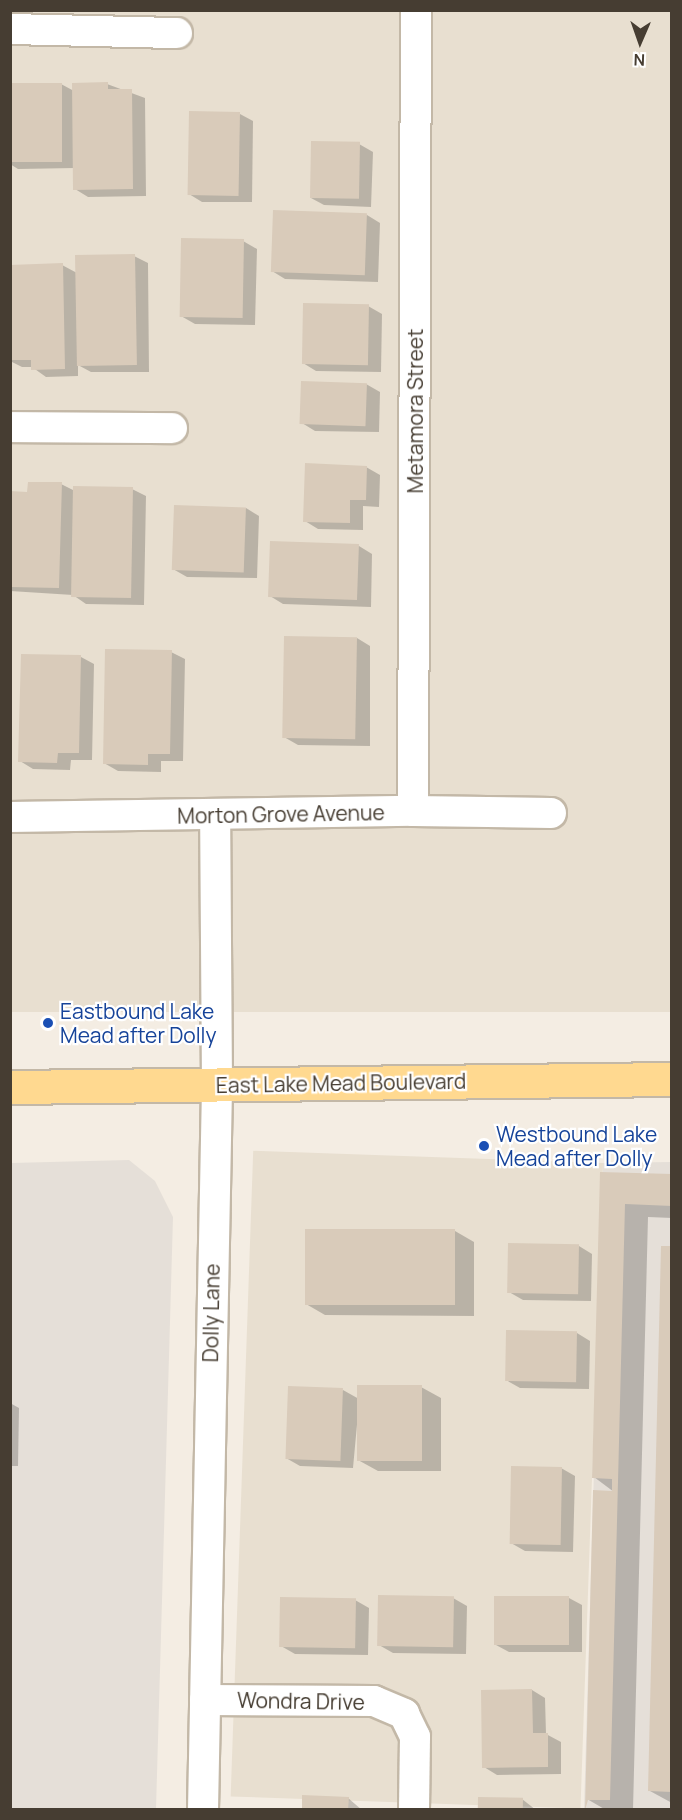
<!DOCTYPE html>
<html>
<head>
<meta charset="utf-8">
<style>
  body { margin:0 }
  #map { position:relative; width:682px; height:1820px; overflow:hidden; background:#f4ede3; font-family:Manrope,sans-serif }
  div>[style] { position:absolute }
  .residential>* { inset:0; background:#e8dfd0; transform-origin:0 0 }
  .industrial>* { inset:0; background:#e5dfd8 }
  .shadow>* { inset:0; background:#0003 }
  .building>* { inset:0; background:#d9cbba; transform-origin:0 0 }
  .roads { filter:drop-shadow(2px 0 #c3b8a7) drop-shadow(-2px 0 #c3b8a7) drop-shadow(0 2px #c3b8a7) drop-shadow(0 -2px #c3b8a7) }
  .minor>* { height:30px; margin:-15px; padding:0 15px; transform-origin:15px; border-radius:15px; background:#fff }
  .primary>* { height:33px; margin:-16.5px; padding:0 16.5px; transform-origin:16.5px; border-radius:16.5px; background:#ffd990 }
  .dots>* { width:16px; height:16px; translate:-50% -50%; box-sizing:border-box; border:3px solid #fff; border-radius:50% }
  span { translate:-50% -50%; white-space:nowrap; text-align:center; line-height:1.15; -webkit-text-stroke:4.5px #fff; paint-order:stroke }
  .street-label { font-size:21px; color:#463d32 }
  .transit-label { font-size:21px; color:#164399 }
  .left { translate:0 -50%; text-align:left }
  .frame { position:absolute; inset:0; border:12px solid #463d32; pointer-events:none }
  .north { position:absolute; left:610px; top:12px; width:60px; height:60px; -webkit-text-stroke:4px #fff; paint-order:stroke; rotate:182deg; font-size:16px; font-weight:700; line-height:24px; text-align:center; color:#463d32 }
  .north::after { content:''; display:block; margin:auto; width:21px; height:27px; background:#463d32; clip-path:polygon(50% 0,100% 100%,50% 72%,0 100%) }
</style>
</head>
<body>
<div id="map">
  <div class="residential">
    <div style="left:11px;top:11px;width:660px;height:1001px"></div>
    <div style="left:603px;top:1163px;width:646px;height:350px;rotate:92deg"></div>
  </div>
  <div class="industrial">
    <div style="clip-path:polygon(129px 1160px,155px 1181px,173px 1217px,156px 1809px,11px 1809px,11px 1163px)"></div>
    <div style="clip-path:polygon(671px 1162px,671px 1809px,584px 1810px,603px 1163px)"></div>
  </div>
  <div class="shadow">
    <div style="clip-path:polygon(61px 84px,74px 91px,107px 84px,145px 98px,146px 196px,88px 197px,75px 189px,75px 168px,18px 169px,10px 164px,10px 85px)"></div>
    <div style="clip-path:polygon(240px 114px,253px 121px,252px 202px,202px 202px,189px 194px)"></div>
    <div style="clip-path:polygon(359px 144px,373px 152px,371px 207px,324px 205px,311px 198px)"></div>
    <div style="clip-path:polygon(367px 215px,380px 223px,378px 282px,285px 279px,272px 271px)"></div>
    <div style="clip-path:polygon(243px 241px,257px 249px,255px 325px,195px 324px,181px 316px)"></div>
    <div style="clip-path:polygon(134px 256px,148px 263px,149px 372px,91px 372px,78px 365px,78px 376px,46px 377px,32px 367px,22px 367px,10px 361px,10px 266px,62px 265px,77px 273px)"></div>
    <div style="clip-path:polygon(368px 306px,382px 314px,381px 372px,316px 371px,303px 363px)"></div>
    <div style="clip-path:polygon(366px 384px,380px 392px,379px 432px,315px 431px,302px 423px)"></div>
    <div style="clip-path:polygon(366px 467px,380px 475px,379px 507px,363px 506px,363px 530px,318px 529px,305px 521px)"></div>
    <div style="clip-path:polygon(61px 484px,75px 491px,132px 489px,146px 496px,144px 605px,86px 604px,73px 595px,10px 591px,10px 492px,29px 493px)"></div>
    <div style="clip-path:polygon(246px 508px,259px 516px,257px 578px,187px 577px,173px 569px)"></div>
    <div style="clip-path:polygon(359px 546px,372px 554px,371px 607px,283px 604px,270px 596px)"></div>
    <div style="clip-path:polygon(357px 638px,370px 646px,370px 746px,298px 745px,284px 737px)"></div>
    <div style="clip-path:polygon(171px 652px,185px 659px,183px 761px,161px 761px,161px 772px,118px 771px,104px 763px)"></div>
    <div style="clip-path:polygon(81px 657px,94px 664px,92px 760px,71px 760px,70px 770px,33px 769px,20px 761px)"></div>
    <div style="clip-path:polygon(601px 1174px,672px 1176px,672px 1218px,648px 1217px,633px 1810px,606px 1810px,587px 1799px,614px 1492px,594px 1477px)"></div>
    <div style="clip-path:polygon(455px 1231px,474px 1242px,474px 1316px,325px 1315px,306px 1304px)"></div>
    <div style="clip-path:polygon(579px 1246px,592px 1254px,591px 1301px,523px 1300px,509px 1292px)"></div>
    <div style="clip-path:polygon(672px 1248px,672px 1803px,650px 1791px)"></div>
    <div style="clip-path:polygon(577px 1333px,590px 1341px,589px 1389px,520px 1388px,506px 1380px)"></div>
    <div style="clip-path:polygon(421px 1387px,441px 1398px,441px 1471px,378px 1471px,358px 1460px,359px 1403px,353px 1468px,300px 1466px,286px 1458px,343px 1390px,359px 1399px)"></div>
    <div style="clip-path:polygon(10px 1403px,19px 1408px,18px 1466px,10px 1466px)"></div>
    <div style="clip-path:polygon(561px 1468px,575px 1476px,573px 1552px,525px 1551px,511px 1543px)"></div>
    <div style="clip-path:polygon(453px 1598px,467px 1606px,466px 1654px,393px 1653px,379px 1645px)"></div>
    <div style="clip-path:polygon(569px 1598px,582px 1605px,582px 1652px,509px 1652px,496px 1645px)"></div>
    <div style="clip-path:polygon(355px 1600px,369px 1608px,368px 1655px,295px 1654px,281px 1646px)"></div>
    <div style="clip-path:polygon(532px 1690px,545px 1698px,546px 1734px,561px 1742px,561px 1774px,497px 1775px,484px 1767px)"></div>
    <div style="clip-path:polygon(348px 1798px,362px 1810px,303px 1810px)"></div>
    <div style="clip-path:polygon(522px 1799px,536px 1810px,479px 1810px)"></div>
  </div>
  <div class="building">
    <div style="clip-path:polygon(108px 82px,108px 89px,132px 89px,133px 189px,73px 190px,72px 83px)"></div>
    <div style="left:10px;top:83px;width:52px;height:79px"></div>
    <div style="left:189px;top:111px;width:51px;height:84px;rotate:1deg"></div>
    <div style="left:311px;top:141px;width:49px;height:57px;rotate:1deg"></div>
    <div style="left:273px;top:210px;width:94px;height:62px;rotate:2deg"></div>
    <div style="left:181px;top:238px;width:63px;height:79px;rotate:1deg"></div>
    <div style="left:135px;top:254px;width:111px;height:60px;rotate:89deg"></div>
    <div style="clip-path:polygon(63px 263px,65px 369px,31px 370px,31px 360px,10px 360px,10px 265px)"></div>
    <div style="left:303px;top:303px;width:66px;height:61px;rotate:1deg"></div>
    <div style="left:301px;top:381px;width:66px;height:43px;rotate:2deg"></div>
    <div style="clip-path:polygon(305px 463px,367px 466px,366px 500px,350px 500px,350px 523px,303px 522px)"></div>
    <div style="clip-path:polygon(28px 482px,62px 482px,59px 588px,10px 587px,10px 491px,27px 492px)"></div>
    <div style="left:73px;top:486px;width:60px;height:111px;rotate:1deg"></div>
    <div style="left:174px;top:505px;width:72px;height:65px;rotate:2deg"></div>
    <div style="left:270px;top:541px;width:89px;height:56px;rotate:2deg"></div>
    <div style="left:284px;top:636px;width:73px;height:102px;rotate:1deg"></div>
    <div style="clip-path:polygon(105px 649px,172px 650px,170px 754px,148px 754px,148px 765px,103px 764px)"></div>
    <div style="clip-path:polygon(21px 654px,81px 655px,79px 753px,58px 753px,57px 763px,18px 762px)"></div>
    <div style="clip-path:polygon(600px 1172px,672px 1174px,672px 1206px,625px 1204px,610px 1800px,588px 1800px,585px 1810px,593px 1490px,612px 1491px,612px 1479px,592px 1478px)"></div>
    <div style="left:305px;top:1229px;width:150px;height:76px"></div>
    <div style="left:508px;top:1243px;width:71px;height:50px;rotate:1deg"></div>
    <div style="clip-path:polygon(661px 1246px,672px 1246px,672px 1792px,648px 1791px)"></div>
    <div style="left:506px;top:1330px;width:71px;height:51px;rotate:1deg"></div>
    <div style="left:357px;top:1385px;width:65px;height:76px"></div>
    <div style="left:288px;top:1386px;width:55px;height:73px;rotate:2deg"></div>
    <div style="left:511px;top:1466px;width:51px;height:78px;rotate:1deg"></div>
    <div style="left:378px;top:1595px;width:76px;height:51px;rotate:1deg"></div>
    <div style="left:494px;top:1596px;width:75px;height:49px"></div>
    <div style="left:280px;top:1597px;width:76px;height:50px;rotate:1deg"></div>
    <div style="clip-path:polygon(532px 1689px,533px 1733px,548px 1733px,548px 1767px,482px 1768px,481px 1690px)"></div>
    <div style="clip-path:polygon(302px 1795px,349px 1797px,348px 1810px,302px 1810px)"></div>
    <div style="left:478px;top:1797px;width:45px;height:13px;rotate:1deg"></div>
  </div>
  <div class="roads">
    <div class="minor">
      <div style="left:10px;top:29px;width:167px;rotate:1.4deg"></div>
      <div style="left:10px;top:427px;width:162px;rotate:0.4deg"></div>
      <div style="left:413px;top:811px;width:801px;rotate:-89.79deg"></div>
      <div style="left:10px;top:817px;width:403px;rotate:-0.9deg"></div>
      <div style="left:413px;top:811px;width:138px;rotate:0.8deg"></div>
      <div style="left:205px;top:1700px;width:169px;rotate:0.3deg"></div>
      <div style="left:374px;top:1701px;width:33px;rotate:23deg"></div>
      <div style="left:404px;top:1714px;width:25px;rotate:64deg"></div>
      <div style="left:415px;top:1737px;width:73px;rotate:90.8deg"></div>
      <div style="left:203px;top:1810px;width:725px;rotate:-88.89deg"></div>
      <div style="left:217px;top:1085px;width:269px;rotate:-90.4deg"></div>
    </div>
    <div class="primary">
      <div style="left:10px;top:1087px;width:662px;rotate:-0.69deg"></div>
    </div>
  </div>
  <div class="dots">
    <div style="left:48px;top:1023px;background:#1a4fb4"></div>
    <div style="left:484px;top:1146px;background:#1a4fb4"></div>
  </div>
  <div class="street-label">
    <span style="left:415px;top:411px;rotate:-90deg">Metamora Street</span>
    <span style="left:281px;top:814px;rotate:-1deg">Morton Grove Avenue</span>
    <span style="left:341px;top:1083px;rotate:-1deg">East Lake Mead Boulevard</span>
    <span style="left:211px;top:1313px;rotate:-89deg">Dolly Lane</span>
    <span style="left:301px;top:1701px;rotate:1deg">Wondra Drive</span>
  </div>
  <div class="transit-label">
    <span class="left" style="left:60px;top:1023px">Eastbound Lake<br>Mead after Dolly</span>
    <span class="left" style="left:496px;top:1146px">Westbound Lake<br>Mead after Dolly</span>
  </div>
  <div class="frame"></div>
  <div class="north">N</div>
</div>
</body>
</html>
